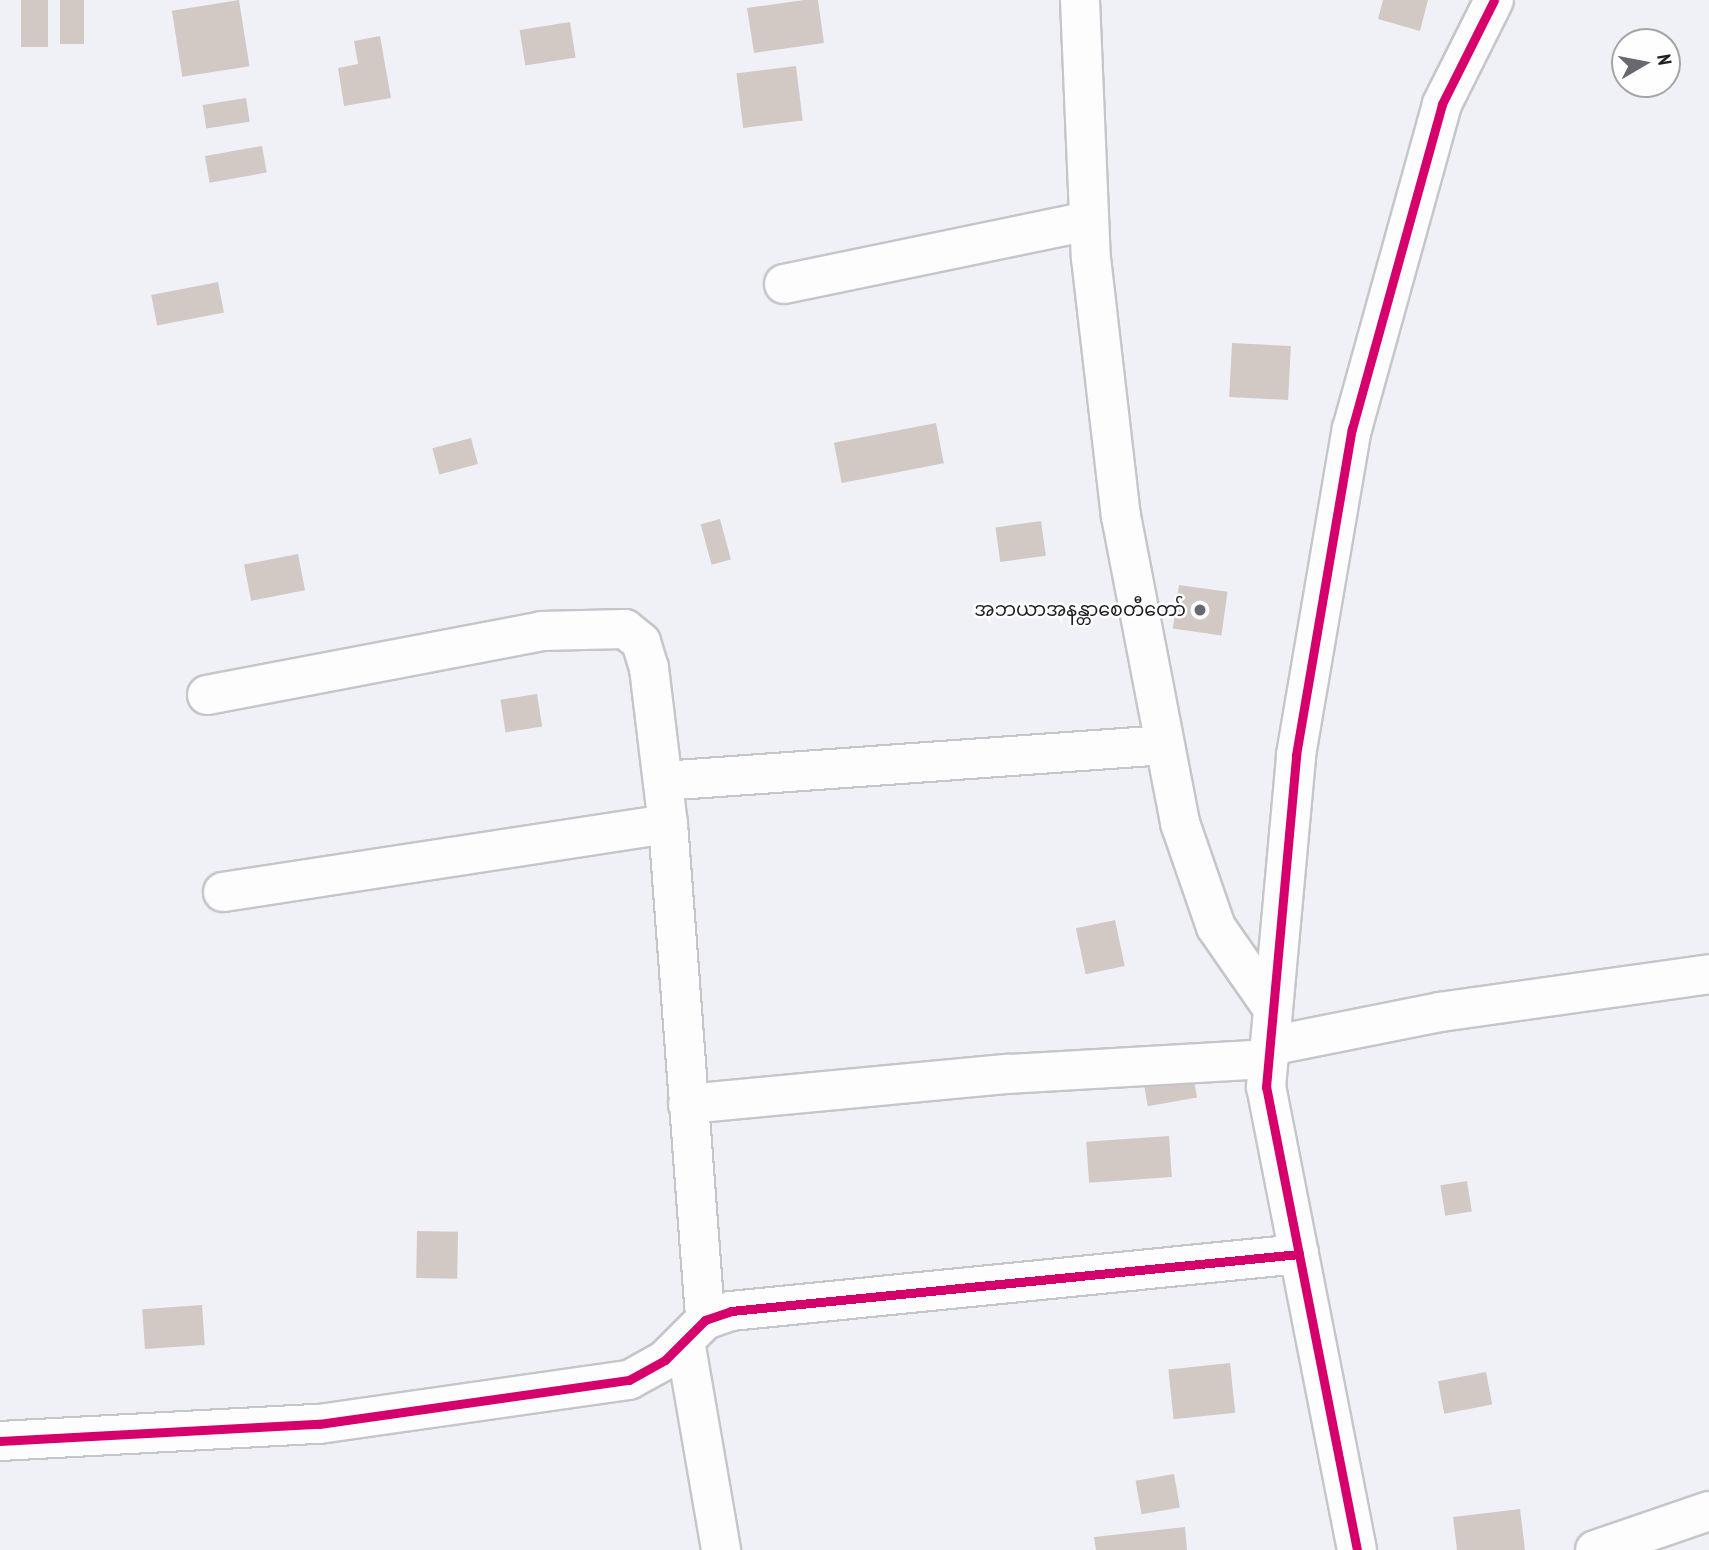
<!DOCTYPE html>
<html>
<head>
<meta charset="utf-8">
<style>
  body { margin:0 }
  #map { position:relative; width:1709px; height:1550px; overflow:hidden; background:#f0f1f7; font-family:"PT Sans Narrow","Noto Sans Myanmar",sans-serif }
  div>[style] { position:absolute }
  .building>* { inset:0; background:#d2c9c4; transform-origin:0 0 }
  .roads { filter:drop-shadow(2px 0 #c5c6ca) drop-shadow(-2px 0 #c5c6ca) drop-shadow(0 2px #c5c6ca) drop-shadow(0 -2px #c5c6ca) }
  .minor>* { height:38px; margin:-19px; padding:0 19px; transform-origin:19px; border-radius:19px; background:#fdfdfe }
  .cycleway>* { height:9px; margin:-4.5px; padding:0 4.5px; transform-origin:4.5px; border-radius:4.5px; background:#d6006c }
  .dots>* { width:19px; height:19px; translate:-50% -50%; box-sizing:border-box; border:4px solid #fefefe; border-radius:50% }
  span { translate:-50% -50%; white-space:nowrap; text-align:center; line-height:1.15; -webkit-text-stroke:5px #fefefe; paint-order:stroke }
  .poi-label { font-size:19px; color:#1f2024 }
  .right { translate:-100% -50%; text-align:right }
  .north { position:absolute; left:1611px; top:28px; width:70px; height:70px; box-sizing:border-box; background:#fefefe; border:2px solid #a5a5a7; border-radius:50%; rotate:80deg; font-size:19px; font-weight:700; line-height:28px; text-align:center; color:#1f2024 }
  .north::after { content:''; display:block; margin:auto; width:24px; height:32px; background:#68696e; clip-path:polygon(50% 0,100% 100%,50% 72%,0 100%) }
</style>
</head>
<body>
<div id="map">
  <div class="building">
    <div style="left:21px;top:0;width:27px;height:47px"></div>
    <div style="left:60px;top:0;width:24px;height:44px"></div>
    <div style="left:239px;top:0;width:67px;height:68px;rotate:81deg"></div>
    <div style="clip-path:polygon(804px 0,818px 0,824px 43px,754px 53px,747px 8px)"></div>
    <div style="clip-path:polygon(1383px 0,1428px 0,1420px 31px,1378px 19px)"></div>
    <div style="left:570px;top:22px;width:36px;height:51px;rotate:81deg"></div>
    <div style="clip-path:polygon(380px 36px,391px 98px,344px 106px,338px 68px,358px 64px,354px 41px)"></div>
    <div style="left:796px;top:66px;width:55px;height:60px;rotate:83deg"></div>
    <div style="left:246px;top:98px;width:24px;height:44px;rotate:81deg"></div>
    <div style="left:262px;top:146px;width:27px;height:58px;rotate:80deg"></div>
    <div style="left:218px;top:282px;width:31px;height:68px;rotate:79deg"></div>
    <div style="left:1232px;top:343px;width:59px;height:54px;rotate:3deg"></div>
    <div style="left:936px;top:423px;width:41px;height:104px;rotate:79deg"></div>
    <div style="left:471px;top:438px;width:27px;height:40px;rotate:75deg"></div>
    <div style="left:720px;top:519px;width:42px;height:20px;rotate:75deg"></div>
    <div style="left:1041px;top:521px;width:35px;height:46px;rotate:82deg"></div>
    <div style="left:298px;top:554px;width:37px;height:55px;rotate:79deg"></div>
    <div style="left:1179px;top:585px;width:49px;height:44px;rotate:8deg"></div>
    <div style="left:537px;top:694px;width:33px;height:37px;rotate:81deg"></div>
    <div style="left:1115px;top:920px;width:47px;height:40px;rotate:78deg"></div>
    <div style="left:1192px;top:1069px;width:29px;height:50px;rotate:80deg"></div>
    <div style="left:1169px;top:1136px;width:41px;height:83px;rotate:86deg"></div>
    <div style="left:1467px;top:1181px;width:31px;height:27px;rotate:81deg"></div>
    <div style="left:417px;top:1231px;width:41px;height:47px;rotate:1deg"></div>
    <div style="left:202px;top:1305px;width:40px;height:60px;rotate:86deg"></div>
    <div style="left:1230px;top:1363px;width:50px;height:62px;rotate:84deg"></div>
    <div style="left:1486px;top:1372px;width:33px;height:49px;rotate:79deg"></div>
    <div style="left:1174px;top:1474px;width:34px;height:39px;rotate:80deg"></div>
    <div style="clip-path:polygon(1520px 1509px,1525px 1550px,1457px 1550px,1453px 1517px)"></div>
    <div style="clip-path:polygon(1185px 1527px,1187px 1550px,1096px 1550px,1094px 1537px)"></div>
  </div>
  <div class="roads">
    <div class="minor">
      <div style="left:1080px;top:0;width:258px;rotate:87.6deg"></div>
      <div style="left:1091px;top:258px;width:260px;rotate:83.4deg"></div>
      <div style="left:1121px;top:516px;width:313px;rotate:79.1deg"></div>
      <div style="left:1180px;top:823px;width:110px;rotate:70.9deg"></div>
      <div style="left:1216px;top:927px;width:100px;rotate:55.2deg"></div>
      <div style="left:784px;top:284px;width:311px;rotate:-11.7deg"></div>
      <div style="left:207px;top:695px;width:340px;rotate:-10.8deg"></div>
      <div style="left:541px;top:631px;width:84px;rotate:-1.4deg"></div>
      <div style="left:625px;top:629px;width:21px;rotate:39deg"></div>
      <div style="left:641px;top:642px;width:27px;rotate:73deg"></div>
      <div style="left:649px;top:668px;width:157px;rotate:83.1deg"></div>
      <div style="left:668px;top:824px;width:497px;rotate:85.7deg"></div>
      <div style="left:663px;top:781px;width:503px;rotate:-4.1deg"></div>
      <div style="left:223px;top:892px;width:450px;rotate:-8.7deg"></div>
      <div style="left:1270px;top:1046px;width:173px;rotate:-11.3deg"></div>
      <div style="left:1440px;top:1012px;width:272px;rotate:-8deg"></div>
      <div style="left:688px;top:1104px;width:321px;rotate:-5.4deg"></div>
      <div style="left:1008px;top:1074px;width:261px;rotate:-3.3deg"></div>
      <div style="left:685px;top:1341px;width:212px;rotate:80.2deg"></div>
      <div style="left:0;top:1441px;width:319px;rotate:-3.1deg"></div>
      <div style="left:319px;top:1424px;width:313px;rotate:-8.1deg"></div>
      <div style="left:629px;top:1380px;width:41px;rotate:-29.1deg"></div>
      <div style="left:665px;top:1360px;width:57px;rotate:-45deg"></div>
      <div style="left:705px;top:1320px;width:28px;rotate:-19deg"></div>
      <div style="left:731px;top:1311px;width:571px;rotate:-5.73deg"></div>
      <div style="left:1357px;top:1550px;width:472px;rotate:-101.1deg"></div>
      <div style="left:1266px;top:1087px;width:333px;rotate:-84.8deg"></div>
      <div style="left:1296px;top:755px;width:331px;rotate:-80.3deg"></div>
      <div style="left:1352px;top:429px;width:337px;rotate:-74.5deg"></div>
      <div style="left:1442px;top:104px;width:116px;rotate:-63.4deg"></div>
      <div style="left:1595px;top:1550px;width:120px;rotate:-18.9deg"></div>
    </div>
  </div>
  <div class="cycleway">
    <div style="left:0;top:1441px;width:319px;rotate:-3.1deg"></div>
    <div style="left:319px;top:1424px;width:313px;rotate:-8.1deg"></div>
    <div style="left:629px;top:1380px;width:41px;rotate:-29.1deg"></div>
    <div style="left:665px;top:1360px;width:57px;rotate:-45deg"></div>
    <div style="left:705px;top:1320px;width:28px;rotate:-19deg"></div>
    <div style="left:731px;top:1311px;width:571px;rotate:-5.73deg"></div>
    <div style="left:1357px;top:1550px;width:472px;rotate:-101.1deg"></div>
    <div style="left:1266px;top:1087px;width:333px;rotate:-84.8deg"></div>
    <div style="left:1296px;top:755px;width:331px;rotate:-80.3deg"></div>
    <div style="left:1352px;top:429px;width:337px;rotate:-74.5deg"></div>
    <div style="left:1442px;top:104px;width:116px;rotate:-63.4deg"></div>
  </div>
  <div class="dots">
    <div style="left:1200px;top:610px;background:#68696e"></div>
  </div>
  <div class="poi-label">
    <span class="right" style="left:1186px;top:610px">အဘယာအနန္တာစေတီတော်</span>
  </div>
  <div class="north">N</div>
</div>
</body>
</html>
